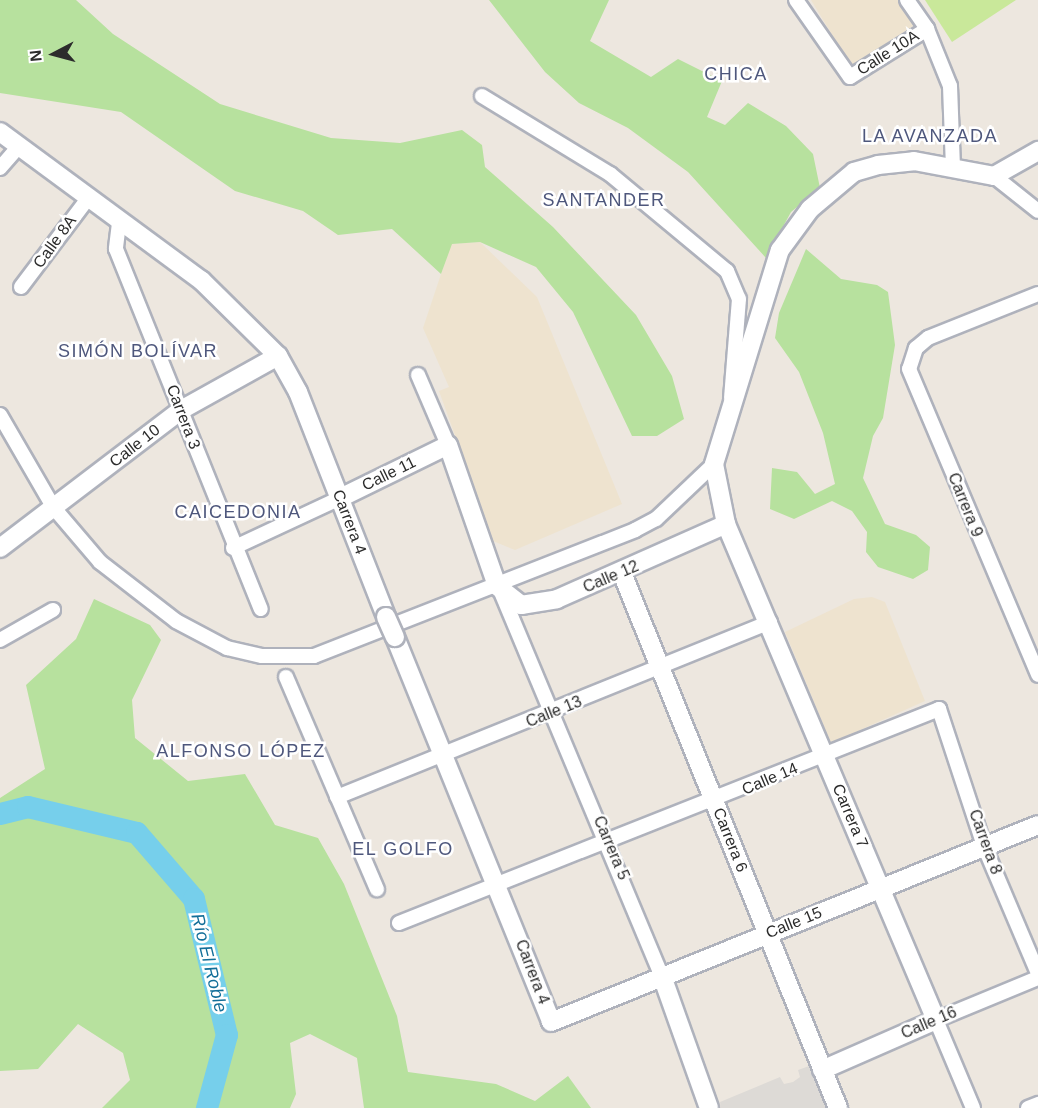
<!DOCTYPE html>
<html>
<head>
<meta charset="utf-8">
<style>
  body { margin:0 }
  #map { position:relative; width:1038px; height:1108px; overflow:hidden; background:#ede7df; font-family:Helvetica,sans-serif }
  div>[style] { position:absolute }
  .education>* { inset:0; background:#eee3cf }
  .green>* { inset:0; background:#b7e19e }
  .pitch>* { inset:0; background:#c9e89a }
  .plaza>* { inset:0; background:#dddad6 }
  .river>* { height:22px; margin:-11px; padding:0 11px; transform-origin:11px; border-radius:11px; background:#76cfeb }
  .roads { filter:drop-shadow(2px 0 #afb2bc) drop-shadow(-2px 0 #afb2bc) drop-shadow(0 2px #afb2bc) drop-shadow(0 -2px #afb2bc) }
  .street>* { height:14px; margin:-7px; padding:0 7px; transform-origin:7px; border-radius:7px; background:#fff }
  .secondary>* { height:18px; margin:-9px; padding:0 9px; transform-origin:9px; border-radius:9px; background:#fff }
  .bridges { filter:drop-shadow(2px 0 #afb2bc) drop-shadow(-2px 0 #afb2bc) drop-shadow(0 2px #afb2bc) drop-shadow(0 -2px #afb2bc) }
  .secondary-bridge>* { height:18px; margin:-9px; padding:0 9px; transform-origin:9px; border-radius:9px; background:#fff }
  span { translate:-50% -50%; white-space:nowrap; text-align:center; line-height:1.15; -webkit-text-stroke:5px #fff; paint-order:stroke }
  .street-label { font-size:16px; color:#2c2c2c }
  .neighbourhood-label { font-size:18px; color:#4e577c; letter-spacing:1.5px }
  .water-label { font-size:18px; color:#136f99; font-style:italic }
  .north { position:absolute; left:24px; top:24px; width:60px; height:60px; -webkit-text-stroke:4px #fff; paint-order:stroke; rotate:264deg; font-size:16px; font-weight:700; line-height:24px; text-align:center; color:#2c2c2c }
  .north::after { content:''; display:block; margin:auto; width:21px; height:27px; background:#2c2c2c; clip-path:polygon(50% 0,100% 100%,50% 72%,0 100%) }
</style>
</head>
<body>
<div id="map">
  <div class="education">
    <div style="clip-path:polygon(811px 0,899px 0,916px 24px,851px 66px)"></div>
    <div style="clip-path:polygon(480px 242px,537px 297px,622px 504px,515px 550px,493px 541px,439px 391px,449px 387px,423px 328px,451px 244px)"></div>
    <div style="clip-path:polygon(872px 597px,885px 602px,925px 701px,831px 743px,785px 632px,854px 599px)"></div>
  </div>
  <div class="green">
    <div style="clip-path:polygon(0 0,76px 0,113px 34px,220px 104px,331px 138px,400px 143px,462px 130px,482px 145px,485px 167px,553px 227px,636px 315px,672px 376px,684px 419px,657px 436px,632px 436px,573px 312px,536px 267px,480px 242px,452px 244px,441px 274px,392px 229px,338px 235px,303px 211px,235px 191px,121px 112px,0 93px)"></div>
    <div style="clip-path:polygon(489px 0,609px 0,590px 41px,651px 77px,678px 59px,722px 81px,707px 117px,725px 125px,748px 103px,786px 126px,813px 154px,820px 188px,791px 212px,766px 258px,688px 172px,628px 128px,579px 103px,545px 72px)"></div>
    <div style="clip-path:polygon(806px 249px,841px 279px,877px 285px,888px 292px,895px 345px,883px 418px,873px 436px,863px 478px,885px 524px,916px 535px,930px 547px,928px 570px,913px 579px,878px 567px,866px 552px,867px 532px,852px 511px,832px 501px,794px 519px,770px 509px,772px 468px,797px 472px,815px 494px,835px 484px,823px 433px,799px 372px,775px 338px,779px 313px)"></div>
    <div style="clip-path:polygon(94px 599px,150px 625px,161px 640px,132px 700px,135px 738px,188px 781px,245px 774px,275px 825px,318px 838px,344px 884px,397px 1016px,408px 1072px,496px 1084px,535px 1101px,568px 1076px,591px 1108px,364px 1108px,357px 1058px,310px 1034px,290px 1043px,296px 1094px,290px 1108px,102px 1108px,130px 1080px,123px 1053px,78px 1024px,38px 1069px,0 1071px,0 798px,45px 769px,26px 685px,76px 639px)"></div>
  </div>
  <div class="pitch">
    <div style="clip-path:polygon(925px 0,1016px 0,952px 42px)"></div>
  </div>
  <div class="plaza">
    <div style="clip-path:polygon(812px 1065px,829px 1108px,721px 1108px,720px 1102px,780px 1077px,784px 1084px,793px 1082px,800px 1077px,798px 1070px)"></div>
  </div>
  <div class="river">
    <div style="left:0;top:814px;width:29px;rotate:-14deg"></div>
    <div style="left:28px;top:807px;width:112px;rotate:13.4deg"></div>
    <div style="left:137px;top:833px;width:87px;rotate:49.2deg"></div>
    <div style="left:194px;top:899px;width:140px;rotate:76.4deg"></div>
    <div style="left:227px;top:1035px;width:76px;rotate:105.3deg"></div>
  </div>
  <div class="roads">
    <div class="street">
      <div style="left:796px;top:0;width:94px;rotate:55deg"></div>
      <div style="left:850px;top:77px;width:91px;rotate:-31.9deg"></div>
      <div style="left:907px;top:0;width:35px;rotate:55deg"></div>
      <div style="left:927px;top:29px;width:61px;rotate:68deg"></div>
      <div style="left:950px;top:86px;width:80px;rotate:87.9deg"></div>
      <div style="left:482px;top:96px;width:150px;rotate:31.4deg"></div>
      <div style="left:610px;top:174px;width:152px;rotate:39.7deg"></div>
      <div style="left:727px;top:271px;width:30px;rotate:67deg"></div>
      <div style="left:739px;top:299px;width:99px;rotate:94.6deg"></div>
      <div style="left:0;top:168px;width:29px;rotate:-49deg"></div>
      <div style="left:994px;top:176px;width:56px;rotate:38.5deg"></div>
      <div style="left:119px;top:223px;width:26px;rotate:97deg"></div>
      <div style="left:116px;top:249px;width:388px;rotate:68.1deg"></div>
      <div style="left:21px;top:287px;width:113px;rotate:-52.9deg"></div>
      <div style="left:1038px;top:294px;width:118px;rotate:158.2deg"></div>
      <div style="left:928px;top:338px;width:16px;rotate:140deg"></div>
      <div style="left:916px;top:348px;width:22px;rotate:108deg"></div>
      <div style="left:909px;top:369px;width:332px;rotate:67.1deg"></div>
      <div style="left:418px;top:375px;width:76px;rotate:66.8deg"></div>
      <div style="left:0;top:415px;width:108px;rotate:59.9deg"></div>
      <div style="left:54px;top:508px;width:71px;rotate:49.6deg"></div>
      <div style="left:100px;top:562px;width:96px;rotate:37.8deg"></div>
      <div style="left:176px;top:621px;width:58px;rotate:27.9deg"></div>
      <div style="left:227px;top:648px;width:36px;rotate:13deg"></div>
      <div style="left:262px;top:656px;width:52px"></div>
      <div style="left:314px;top:656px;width:345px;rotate:-21.4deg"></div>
      <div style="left:635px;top:530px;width:24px;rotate:-28deg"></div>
      <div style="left:656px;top:519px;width:80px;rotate:-43.5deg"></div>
      <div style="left:233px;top:548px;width:118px;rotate:-25deg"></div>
      <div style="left:501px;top:592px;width:416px;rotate:67.3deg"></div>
      <div style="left:0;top:640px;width:61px;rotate:-29.5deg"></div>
      <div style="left:286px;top:677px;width:231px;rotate:66.8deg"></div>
      <div style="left:337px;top:797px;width:467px;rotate:-22deg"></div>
      <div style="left:399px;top:923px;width:581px;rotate:-21.62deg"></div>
      <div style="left:939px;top:709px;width:144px;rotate:71.8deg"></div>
      <div style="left:984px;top:846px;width:138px;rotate:67deg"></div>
      <div style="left:973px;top:1108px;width:95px;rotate:-112.8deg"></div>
      <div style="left:936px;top:1020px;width:110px;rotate:-22.4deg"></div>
      <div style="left:1028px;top:1108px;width:11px;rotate:-22deg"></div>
    </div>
    <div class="secondary">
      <div style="left:0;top:132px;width:250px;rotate:36.4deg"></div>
      <div style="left:201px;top:280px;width:108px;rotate:44.6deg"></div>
      <div style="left:278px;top:356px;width:41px;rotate:60.9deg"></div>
      <div style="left:298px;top:392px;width:242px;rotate:68.6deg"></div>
      <div style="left:340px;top:498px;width:120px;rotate:-26.1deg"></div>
      <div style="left:448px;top:445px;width:149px;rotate:70.8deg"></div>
      <div style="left:497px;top:586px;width:31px;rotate:38deg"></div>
      <div style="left:521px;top:605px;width:36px;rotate:-9deg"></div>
      <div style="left:557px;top:599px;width:185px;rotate:-23.9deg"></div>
      <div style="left:0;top:548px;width:228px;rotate:-37.3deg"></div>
      <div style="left:181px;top:410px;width:111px;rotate:-29.1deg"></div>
      <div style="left:622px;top:573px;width:577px;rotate:68.01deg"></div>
      <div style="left:395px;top:637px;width:415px;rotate:67.9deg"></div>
      <div style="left:551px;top:1022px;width:525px;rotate:-22.02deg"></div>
      <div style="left:662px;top:976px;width:140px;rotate:70.4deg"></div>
      <div style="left:822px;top:1070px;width:124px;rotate:-23.7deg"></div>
      <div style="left:936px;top:1020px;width:539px;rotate:-112.95deg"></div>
      <div style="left:726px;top:524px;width:61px;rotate:-101.3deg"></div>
      <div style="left:714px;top:464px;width:224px;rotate:-72.9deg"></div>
      <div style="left:780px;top:250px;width:51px;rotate:-53.8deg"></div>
      <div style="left:810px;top:209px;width:57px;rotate:-40.1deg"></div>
      <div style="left:854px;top:172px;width:25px;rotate:-16deg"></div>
      <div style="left:878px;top:165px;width:36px;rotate:-6deg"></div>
      <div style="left:914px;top:161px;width:81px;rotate:10.6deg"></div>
      <div style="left:994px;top:176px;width:51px;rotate:-29.6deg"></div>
    </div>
  </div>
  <div class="bridges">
    <div class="secondary-bridge">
      <div style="left:386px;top:617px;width:22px;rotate:66deg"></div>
    </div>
  </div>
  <div class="street-label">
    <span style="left:888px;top:53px;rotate:-32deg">Calle 10A</span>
    <span style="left:55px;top:242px;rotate:-54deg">Calle 8A</span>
    <span style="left:183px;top:417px;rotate:69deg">Carrera 3</span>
    <span style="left:135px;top:446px;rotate:-38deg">Calle 10</span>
    <span style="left:389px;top:474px;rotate:-26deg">Calle 11</span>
    <span style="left:965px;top:505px;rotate:68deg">Carrera 9</span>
    <span style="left:349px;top:522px;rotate:69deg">Carrera 4</span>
    <span style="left:611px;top:577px;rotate:-23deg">Calle 12</span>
    <span style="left:554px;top:712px;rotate:-22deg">Calle 13</span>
    <span style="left:770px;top:779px;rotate:-23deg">Calle 14</span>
    <span style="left:850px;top:816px;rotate:67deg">Carrera 7</span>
    <span style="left:730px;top:840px;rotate:68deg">Carrera 6</span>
    <span style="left:985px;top:842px;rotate:70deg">Carrera 8</span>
    <span style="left:611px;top:848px;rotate:67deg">Carrera 5</span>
    <span style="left:794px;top:923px;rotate:-22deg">Calle 15</span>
    <span style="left:532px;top:972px;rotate:69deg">Carrera 4</span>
    <span style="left:929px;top:1023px;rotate:-23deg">Calle 16</span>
  </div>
  <div class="neighbourhood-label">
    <span style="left:736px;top:74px">CHICA</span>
    <span style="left:930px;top:136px">LA AVANZADA</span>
    <span style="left:604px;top:200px">SANTANDER</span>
    <span style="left:138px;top:351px">SIMÓN BOLÍVAR</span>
    <span style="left:238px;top:512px">CAICEDONIA</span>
    <span style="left:241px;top:751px">ALFONSO LÓPEZ</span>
    <span style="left:403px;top:849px">EL GOLFO</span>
  </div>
  <div class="water-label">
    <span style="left:209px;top:963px;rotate:76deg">Río El Roble</span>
  </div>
  <div class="north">N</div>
</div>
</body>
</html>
